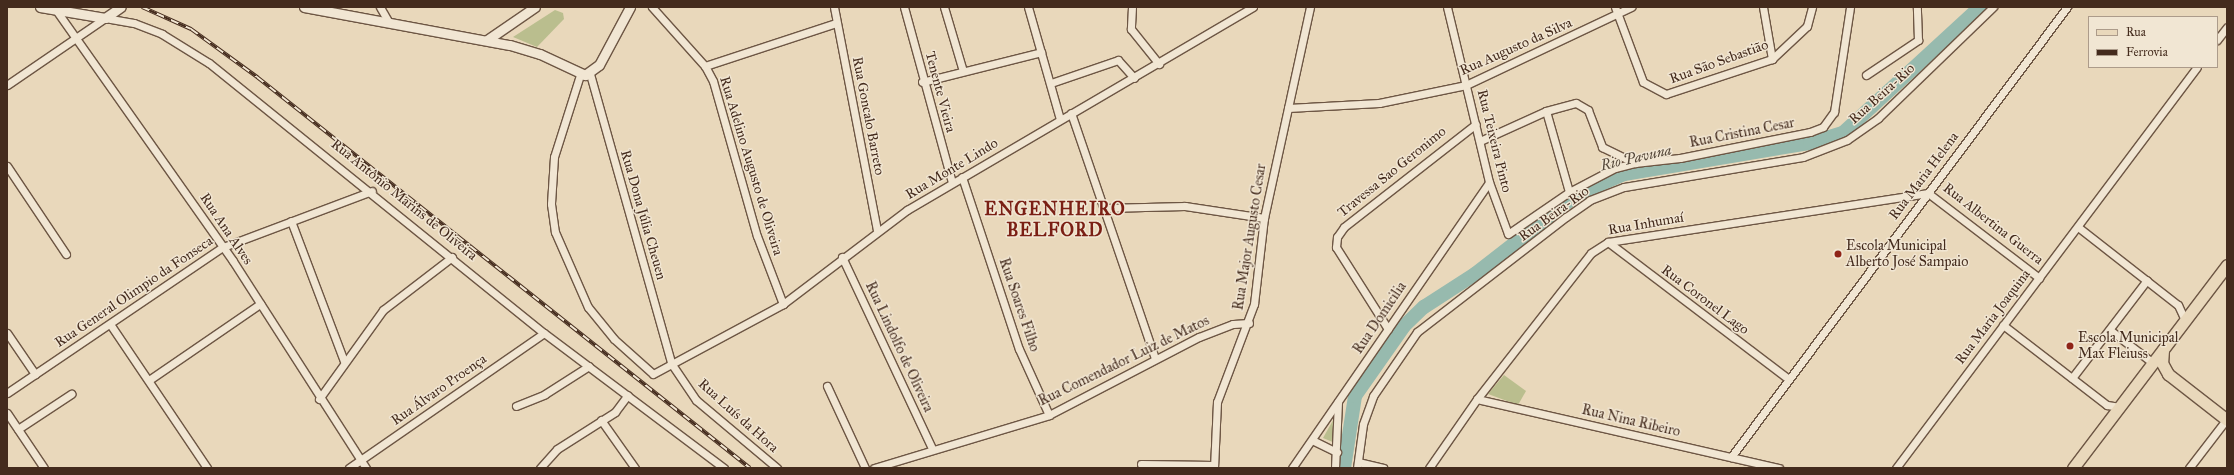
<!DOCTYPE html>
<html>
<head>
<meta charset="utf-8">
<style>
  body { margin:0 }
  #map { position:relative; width:2234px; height:475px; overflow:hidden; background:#e9d8bb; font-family:"IM FELL Great Primer",serif }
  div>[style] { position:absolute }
  .green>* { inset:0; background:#babe8e }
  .river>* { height:14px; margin:-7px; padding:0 7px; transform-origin:7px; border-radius:7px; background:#97baae }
  .roads { filter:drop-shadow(1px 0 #6d5644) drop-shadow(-1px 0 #6d5644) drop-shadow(0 1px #6d5644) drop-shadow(0 -1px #6d5644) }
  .street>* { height:7px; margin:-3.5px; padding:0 3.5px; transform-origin:3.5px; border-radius:3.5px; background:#f1e6d3 }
  .secondary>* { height:9px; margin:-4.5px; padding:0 4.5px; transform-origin:4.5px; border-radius:4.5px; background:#f1e6d3 }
  .primary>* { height:11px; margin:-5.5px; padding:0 5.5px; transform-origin:5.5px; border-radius:5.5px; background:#e9d8bb }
  .rail>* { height:4px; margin-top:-2px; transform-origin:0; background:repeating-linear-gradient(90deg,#f1e6d3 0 8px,#442b1d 0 16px); box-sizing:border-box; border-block:1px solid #442b1d }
  .dots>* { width:11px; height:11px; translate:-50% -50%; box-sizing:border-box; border:2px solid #f1e6d3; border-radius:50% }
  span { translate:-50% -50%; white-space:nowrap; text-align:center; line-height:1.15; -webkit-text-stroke:3px #f1e6d3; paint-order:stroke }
  .street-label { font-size:14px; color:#442b1d }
  .poi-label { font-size:14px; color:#442b1d }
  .left { translate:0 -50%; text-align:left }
  .water-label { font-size:15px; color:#55483a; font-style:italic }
  .district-label { font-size:18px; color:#7a1f14; font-weight:700; letter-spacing:1px }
  .frame { position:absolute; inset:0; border:8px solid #442b1d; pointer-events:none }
  .legend { position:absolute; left:2088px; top:16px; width:130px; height:52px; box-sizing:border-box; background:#f1e6d3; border:1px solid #ac9b8a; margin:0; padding:5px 7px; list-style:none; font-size:12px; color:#442b1d }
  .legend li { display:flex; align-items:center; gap:8px; height:20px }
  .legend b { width:20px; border:1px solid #ac9b8a }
</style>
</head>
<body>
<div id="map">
  <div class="green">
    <div style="clip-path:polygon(555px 10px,563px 13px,564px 19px,537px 47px,513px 37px)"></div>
    <div style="clip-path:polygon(1504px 375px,1526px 391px,1518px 405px,1488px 394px)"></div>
    <div style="clip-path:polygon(1336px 415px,1335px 443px,1323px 438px)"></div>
  </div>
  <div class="river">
    <div style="left:1344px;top:468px;width:73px;rotate:-81.3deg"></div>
    <div style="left:1355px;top:396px;width:85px;rotate:-55deg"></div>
    <div style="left:1404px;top:326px;width:28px;rotate:-44deg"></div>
    <div style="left:1424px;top:307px;width:61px;rotate:-32.9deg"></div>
    <div style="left:1475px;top:274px;width:130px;rotate:-37.8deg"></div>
    <div style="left:1578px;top:194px;width:50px;rotate:-23.5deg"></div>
    <div style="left:1624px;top:174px;width:189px;rotate:-9.5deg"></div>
    <div style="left:1810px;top:143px;width:34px;rotate:-17deg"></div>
    <div style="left:1843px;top:133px;width:186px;rotate:-42.6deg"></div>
  </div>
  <div class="roads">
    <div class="street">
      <div style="left:380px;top:7px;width:16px;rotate:60deg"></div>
      <div style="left:652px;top:7px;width:79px;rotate:48.1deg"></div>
      <div style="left:705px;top:66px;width:17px;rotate:62deg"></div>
      <div style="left:713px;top:81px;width:161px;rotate:74.2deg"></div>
      <div style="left:757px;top:236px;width:73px;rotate:69.1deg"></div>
      <div style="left:834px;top:7px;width:227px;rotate:79.1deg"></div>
      <div style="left:904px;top:7px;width:182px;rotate:74.7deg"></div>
      <div style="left:944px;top:7px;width:67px;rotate:73.5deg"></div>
      <div style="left:1028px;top:7px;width:116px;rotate:74.1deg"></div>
      <div style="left:1132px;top:7px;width:22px;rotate:93deg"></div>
      <div style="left:1131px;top:29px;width:45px;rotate:51.3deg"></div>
      <div style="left:1447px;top:7px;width:180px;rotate:76.5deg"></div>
      <div style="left:1489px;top:182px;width:55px;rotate:69.9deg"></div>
      <div style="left:1508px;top:234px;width:74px;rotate:-34.5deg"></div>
      <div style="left:1569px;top:192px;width:52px;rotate:-27.6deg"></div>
      <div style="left:1615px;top:168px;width:21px;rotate:-14deg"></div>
      <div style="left:1615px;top:7px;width:80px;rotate:69.5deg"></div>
      <div style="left:1643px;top:82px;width:26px;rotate:28deg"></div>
      <div style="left:1666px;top:94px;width:112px;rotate:-18.3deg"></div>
      <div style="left:1772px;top:59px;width:48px;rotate:-43.3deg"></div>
      <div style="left:1807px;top:26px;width:20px;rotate:-75deg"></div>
      <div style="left:1763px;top:7px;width:53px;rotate:80.2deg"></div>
      <div style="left:56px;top:10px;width:307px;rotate:54.8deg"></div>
      <div style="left:233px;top:261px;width:246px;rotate:57.3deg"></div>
      <div style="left:2217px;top:40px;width:16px;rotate:-52deg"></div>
      <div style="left:705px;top:66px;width:138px;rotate:-18.2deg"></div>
      <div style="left:590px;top:74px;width:300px;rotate:74.3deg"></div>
      <div style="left:671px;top:363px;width:45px;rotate:56deg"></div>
      <div style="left:696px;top:400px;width:106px;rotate:40deg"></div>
      <div style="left:580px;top:75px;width:86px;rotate:107.6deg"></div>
      <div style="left:554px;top:157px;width:47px;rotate:93.7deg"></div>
      <div style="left:551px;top:204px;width:28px;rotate:82deg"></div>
      <div style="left:555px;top:232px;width:82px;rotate:66.3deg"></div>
      <div style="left:588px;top:307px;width:41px;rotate:50.9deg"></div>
      <div style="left:614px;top:339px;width:52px;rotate:41.9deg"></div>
      <div style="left:653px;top:374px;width:148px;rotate:-28.3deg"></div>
      <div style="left:783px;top:304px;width:156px;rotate:-37.2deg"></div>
      <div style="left:907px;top:210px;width:401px;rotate:-30.4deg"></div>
      <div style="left:1866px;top:75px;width:63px;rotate:-33.9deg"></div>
      <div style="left:1918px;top:40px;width:33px;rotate:-92deg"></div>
      <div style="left:922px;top:82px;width:123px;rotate:-14.1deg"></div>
      <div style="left:1051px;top:83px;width:71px;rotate:-18.9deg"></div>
      <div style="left:1118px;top:60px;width:24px;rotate:48deg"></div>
      <div style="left:7px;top:85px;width:119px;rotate:-34.4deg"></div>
      <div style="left:105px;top:18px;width:29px;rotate:10deg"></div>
      <div style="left:134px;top:23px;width:30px;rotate:21deg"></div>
      <div style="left:162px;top:34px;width:55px;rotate:31.7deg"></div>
      <div style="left:209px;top:63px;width:430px;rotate:38.9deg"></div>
      <div style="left:544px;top:333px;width:225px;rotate:36.9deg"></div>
      <div style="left:1288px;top:108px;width:91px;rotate:-3.1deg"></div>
      <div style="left:1379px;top:103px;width:89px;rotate:-11.7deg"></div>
      <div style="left:1466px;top:85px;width:183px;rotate:-25.3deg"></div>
      <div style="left:1546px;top:111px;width:84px;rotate:74.1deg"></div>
      <div style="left:1071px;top:113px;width:259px;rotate:71.1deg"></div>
      <div style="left:1480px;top:141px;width:72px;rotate:-24.4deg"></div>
      <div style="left:1546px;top:111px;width:31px;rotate:-15deg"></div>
      <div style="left:1576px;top:103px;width:14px;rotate:30deg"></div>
      <div style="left:1588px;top:110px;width:40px;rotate:69deg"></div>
      <div style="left:1602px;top:147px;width:37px;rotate:26deg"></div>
      <div style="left:1635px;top:163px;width:45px;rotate:-6.3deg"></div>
      <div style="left:1680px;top:158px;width:133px;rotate:-11.3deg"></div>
      <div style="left:1810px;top:132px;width:14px;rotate:-21deg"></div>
      <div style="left:1823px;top:127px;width:19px;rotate:-54deg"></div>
      <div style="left:1834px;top:112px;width:106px;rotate:-81.3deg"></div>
      <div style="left:7px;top:166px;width:106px;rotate:56.2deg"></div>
      <div style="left:962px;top:177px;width:181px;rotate:71.7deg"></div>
      <div style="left:1019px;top:349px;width:72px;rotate:65.6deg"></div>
      <div style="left:1105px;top:208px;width:80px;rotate:-1.4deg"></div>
      <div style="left:1185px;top:206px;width:80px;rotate:8.6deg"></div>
      <div style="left:291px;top:221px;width:150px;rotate:69.3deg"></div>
      <div style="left:2078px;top:227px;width:127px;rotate:38deg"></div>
      <div style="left:2178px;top:305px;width:17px;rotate:65deg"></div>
      <div style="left:1608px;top:242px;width:225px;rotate:37.2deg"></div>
      <div style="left:842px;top:257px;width:211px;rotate:64.8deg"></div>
      <div style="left:110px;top:324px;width:174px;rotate:56deg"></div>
      <div style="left:2003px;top:325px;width:131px;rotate:37.6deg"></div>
      <div style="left:2107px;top:405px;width:13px;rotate:9deg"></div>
      <div style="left:1388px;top:329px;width:97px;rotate:-122.4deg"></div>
      <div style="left:1336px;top:247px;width:10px;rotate:-84deg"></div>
      <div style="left:1337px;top:237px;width:12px;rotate:-55deg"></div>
      <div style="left:1344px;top:227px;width:167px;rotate:-38deg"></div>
      <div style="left:2110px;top:330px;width:54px;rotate:37.5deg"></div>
      <div style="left:7px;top:333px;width:50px;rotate:55.7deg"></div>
      <div style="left:2072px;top:378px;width:123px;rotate:-52.6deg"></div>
      <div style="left:149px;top:380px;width:135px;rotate:-34.4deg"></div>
      <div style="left:827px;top:386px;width:90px;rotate:65.1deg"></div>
      <div style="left:7px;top:393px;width:261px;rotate:-34.1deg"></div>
      <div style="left:223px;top:247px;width:159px;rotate:-20.6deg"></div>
      <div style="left:319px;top:399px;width:110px;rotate:-54.3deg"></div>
      <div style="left:383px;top:310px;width:87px;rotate:-37.5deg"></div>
      <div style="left:1477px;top:399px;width:310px;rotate:12.9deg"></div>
      <div style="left:516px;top:406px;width:31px;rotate:-22deg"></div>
      <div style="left:545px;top:394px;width:52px;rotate:-32.5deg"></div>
      <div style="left:7px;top:413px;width:66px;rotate:56.1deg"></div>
      <div style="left:601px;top:420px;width:59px;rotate:54.7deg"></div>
      <div style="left:18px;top:429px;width:64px;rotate:-33.4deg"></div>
      <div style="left:1312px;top:440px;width:28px;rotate:26deg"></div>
      <div style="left:1731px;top:457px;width:562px;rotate:-53.25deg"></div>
      <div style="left:1358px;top:462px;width:26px;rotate:13deg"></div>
      <div style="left:1141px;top:464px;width:73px;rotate:0.8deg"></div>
      <div style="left:349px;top:468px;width:237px;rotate:-34.7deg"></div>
      <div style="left:540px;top:468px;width:25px;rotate:-48deg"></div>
      <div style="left:557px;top:449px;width:69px;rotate:-32.5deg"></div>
      <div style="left:615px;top:412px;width:21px;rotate:-53deg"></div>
      <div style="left:874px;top:468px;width:183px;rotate:-16.8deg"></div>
      <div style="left:1049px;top:415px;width:169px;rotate:-27.5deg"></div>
      <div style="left:1199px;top:337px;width:36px;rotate:-21deg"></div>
      <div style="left:1233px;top:324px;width:16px;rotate:-4deg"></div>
      <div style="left:1214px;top:468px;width:66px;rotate:-87.4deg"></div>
      <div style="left:1217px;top:402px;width:105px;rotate:-69.3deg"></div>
      <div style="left:1254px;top:304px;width:87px;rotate:-83.4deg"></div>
      <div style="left:1264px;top:218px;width:216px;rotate:-77.7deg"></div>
      <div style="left:1292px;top:468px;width:347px;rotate:-55.4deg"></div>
      <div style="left:1335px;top:468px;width:66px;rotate:-87.4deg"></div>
      <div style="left:1357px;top:468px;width:44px;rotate:-82.2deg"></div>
      <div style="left:1363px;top:424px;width:30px;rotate:-70deg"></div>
      <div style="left:1373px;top:396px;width:78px;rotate:-55.5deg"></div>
      <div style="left:1417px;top:332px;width:188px;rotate:-37.7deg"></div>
      <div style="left:1566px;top:217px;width:29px;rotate:-35deg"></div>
      <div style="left:1590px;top:200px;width:36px;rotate:-21deg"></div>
      <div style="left:1624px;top:187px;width:181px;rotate:-9.5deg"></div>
      <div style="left:1803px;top:157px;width:47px;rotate:-21.1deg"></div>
      <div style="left:1847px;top:140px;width:38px;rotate:-35deg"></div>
      <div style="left:1878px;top:118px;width:160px;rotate:-44deg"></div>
      <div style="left:1429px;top:468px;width:84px;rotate:-55.2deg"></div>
      <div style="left:1477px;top:399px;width:185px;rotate:-52deg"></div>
      <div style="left:1591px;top:253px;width:20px;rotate:-33deg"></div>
      <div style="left:1608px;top:242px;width:324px;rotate:-8.7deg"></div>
      <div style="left:1928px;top:193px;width:140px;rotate:37.4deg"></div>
      <div style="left:1896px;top:468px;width:501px;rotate:-53.11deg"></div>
      <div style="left:2189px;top:468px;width:61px;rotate:-52.4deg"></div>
    </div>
    <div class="secondary">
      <div style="left:40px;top:7px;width:66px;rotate:9.6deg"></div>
      <div style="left:105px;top:18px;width:19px;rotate:-35deg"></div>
      <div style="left:304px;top:7px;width:209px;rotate:10.5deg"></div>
      <div style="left:510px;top:45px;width:31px;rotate:17deg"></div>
      <div style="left:540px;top:54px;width:50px;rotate:25deg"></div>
      <div style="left:585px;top:75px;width:17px;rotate:-36deg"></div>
      <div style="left:599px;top:65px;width:66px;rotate:-61.9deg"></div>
      <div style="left:487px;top:40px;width:58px;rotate:-34.5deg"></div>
    </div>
    <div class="primary">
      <div style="left:2163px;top:350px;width:13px;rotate:94deg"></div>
      <div style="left:2162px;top:363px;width:13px;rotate:61deg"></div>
      <div style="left:2168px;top:374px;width:75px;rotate:37.9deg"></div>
      <div style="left:2073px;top:468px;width:255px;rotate:-52.8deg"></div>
    </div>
  </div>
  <div class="rail">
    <div style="left:142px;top:7px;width:54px;rotate:24.2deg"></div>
    <div style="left:191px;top:29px;width:82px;rotate:36deg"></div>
    <div style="left:257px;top:77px;width:629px;rotate:38.42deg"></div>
  </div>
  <div class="dots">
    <div style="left:1838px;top:254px;background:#8f2418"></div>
    <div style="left:2070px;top:346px;background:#8f2418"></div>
  </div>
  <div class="street-label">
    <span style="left:1516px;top:47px;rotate:-24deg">Rua Augusto da Silva</span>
    <span style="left:1719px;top:62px;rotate:-20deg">Rua São Sebastião</span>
    <span style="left:940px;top:92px;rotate:75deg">Tenente Vieira</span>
    <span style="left:1882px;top:94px;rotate:-42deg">Rua Beira-Rio</span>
    <span style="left:868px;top:116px;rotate:79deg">Rua Goncalo Barreto</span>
    <span style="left:1742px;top:133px;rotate:-11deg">Rua Cristina Cesar</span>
    <span style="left:1494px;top:141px;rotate:76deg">Rua Teixeira Pinto</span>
    <span style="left:751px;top:166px;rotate:73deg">Rua Adelino Augusto de Oliveira</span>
    <span style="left:952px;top:169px;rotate:-31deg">Rua Monte Lindo</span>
    <span style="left:1392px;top:172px;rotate:-39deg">Travessa Sao Geronimo</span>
    <span style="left:1924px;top:176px;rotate:-53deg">Rua Maria Helena</span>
    <span style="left:404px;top:200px;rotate:39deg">Rua Antônio Marins de Oliveira</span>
    <span style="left:1554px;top:214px;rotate:-36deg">Rua Beira-Rio</span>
    <span style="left:643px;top:215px;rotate:74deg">Rua Dona Júlia Cheuen</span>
    <span style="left:1646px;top:224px;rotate:-10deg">Rua Inhumaí</span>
    <span style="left:1993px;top:224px;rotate:38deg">Rua Albertina Guerra</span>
    <span style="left:226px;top:229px;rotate:56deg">Rua Ana Alves</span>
    <span style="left:1250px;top:237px;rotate:-81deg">Rua Major Augusto Cesar</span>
    <span style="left:134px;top:292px;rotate:-34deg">Rua General Olimpio da Fonseca</span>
    <span style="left:1705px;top:300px;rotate:37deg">Rua Coronel Lago</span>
    <span style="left:1019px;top:305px;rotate:71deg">Rua Soares Filho</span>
    <span style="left:1993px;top:317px;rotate:-53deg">Rua Maria Joaquina</span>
    <span style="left:1380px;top:318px;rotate:-56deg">Rua Domicilia</span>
    <span style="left:899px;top:347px;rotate:65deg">Rua Lindolfo de Oliveira</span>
    <span style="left:1124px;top:361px;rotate:-26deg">Rua Comendador Luiz de Matos</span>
    <span style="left:439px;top:390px;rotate:-35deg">Rua Álvaro Proença</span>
    <span style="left:738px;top:416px;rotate:42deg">Rua Luís da Hora</span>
    <span style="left:1631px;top:421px;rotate:13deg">Rua Nina Ribeiro</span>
  </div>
  <div class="poi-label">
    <span class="left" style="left:1846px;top:254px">Escola Municipal<br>Alberto José Sampaio</span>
    <span class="left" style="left:2078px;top:346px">Escola Municipal<br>Max Fleiuss</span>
  </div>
  <div class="water-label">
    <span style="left:1636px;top:158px;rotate:-13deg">Rio Pavuna</span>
  </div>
  <div class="district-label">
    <span style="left:1055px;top:220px">ENGENHEIRO<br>BELFORD</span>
  </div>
  <div class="frame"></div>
  <ul class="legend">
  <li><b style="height:5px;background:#e9d8bb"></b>Rua</li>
  <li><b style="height:5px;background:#442b1d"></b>Ferrovia</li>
  </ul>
</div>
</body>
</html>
